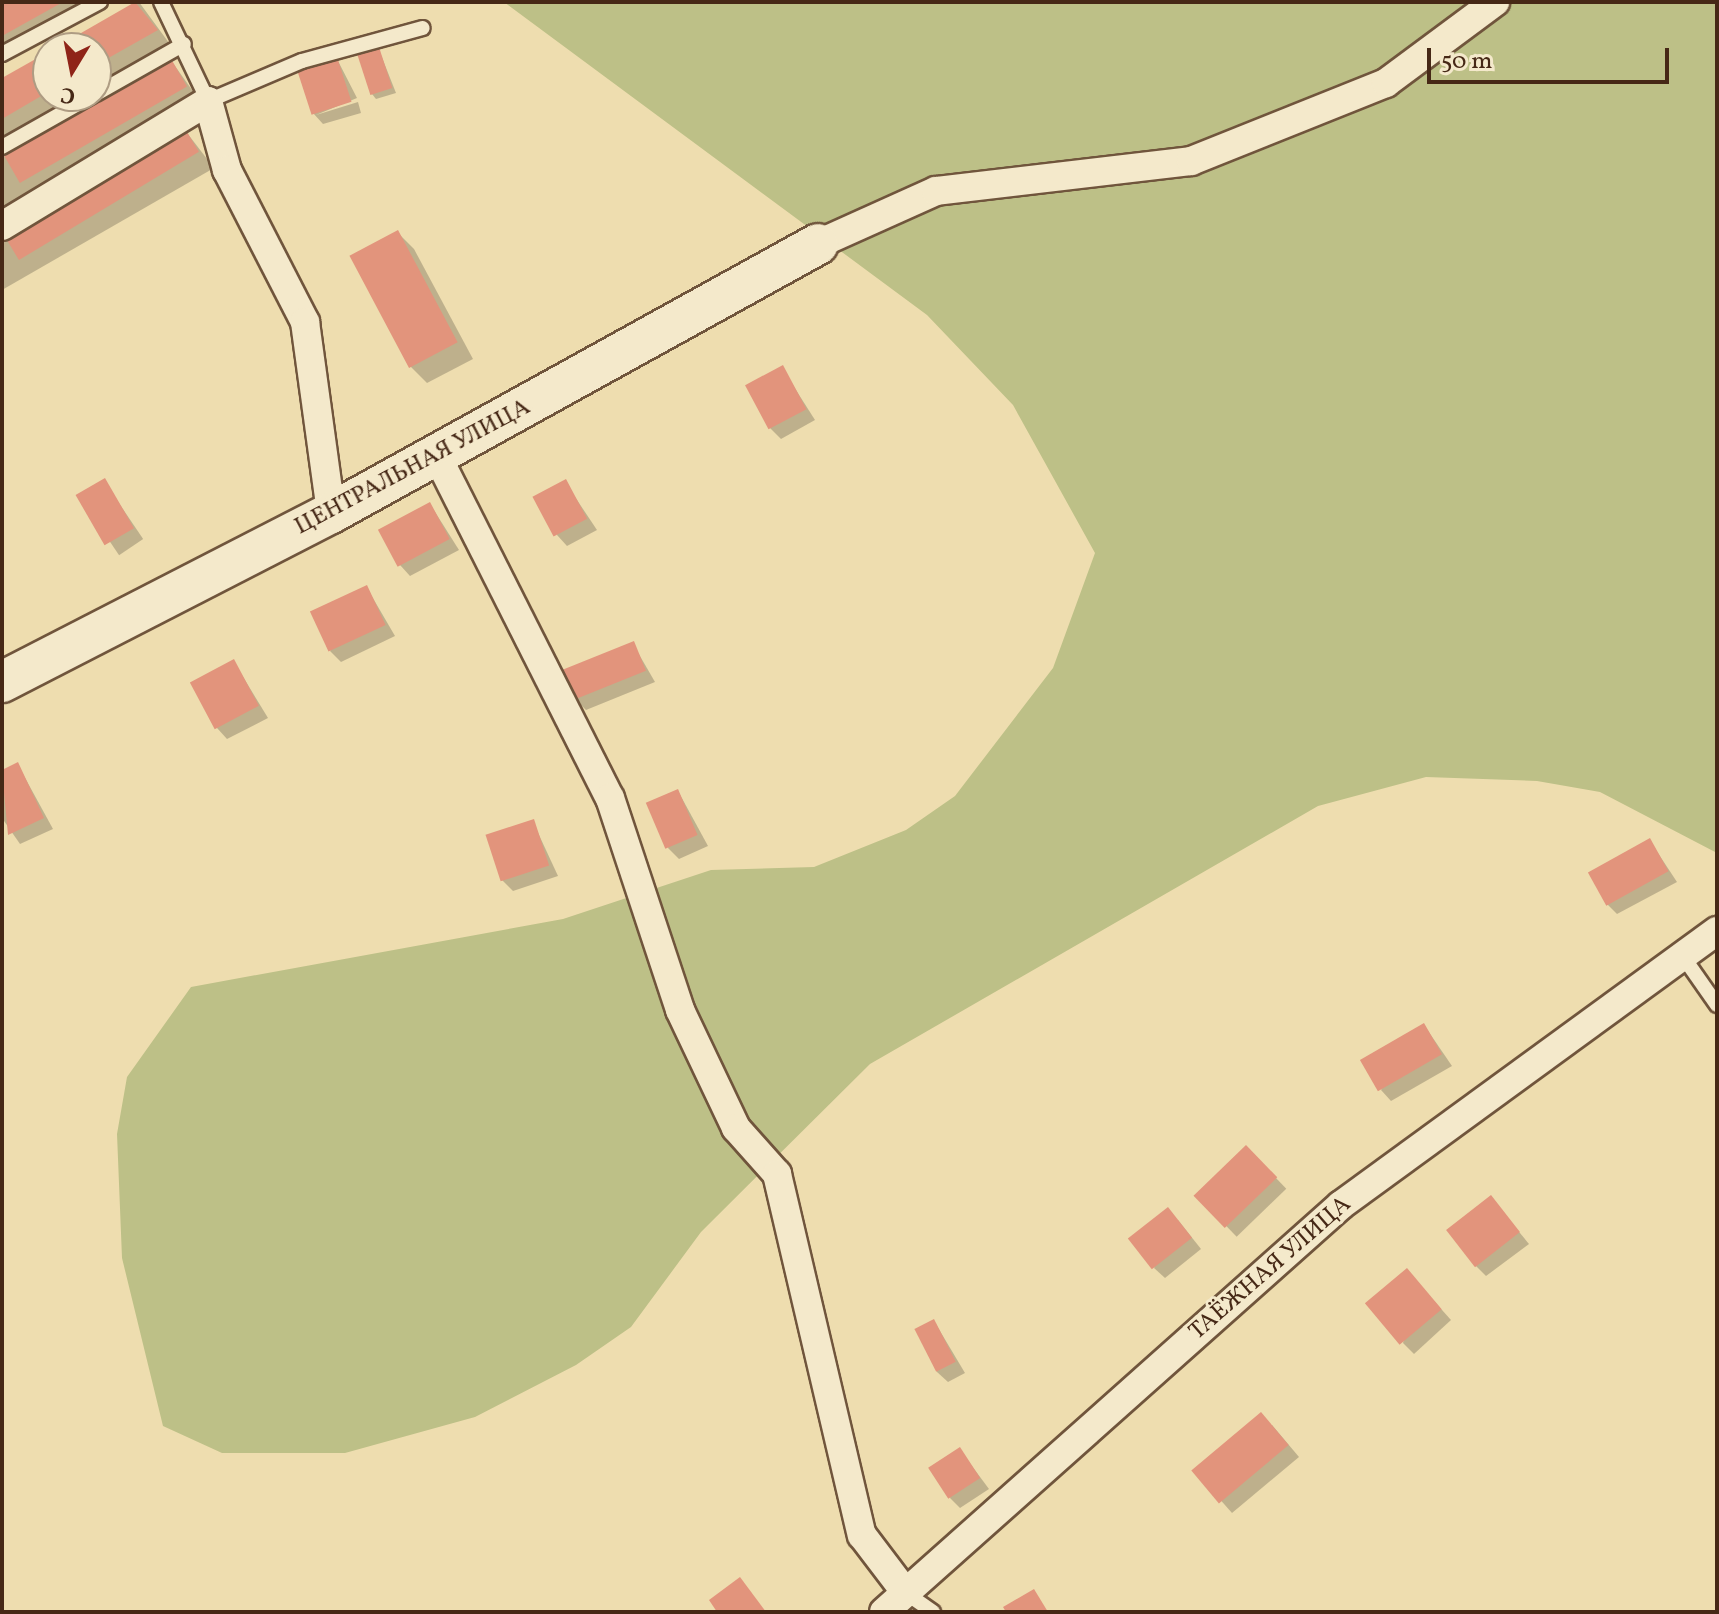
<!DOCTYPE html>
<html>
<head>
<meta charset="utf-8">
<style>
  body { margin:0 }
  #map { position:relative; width:1719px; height:1614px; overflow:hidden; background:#eeddaf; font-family:Vollkorn,serif }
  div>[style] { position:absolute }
  .green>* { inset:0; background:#bdc087 }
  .shadow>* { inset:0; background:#0003; transform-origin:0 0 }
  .building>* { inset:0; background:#e2947c; transform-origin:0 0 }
  .roads { filter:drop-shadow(2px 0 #70553c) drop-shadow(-2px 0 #70553c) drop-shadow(0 2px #70553c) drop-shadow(0 -2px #70553c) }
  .lane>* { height:14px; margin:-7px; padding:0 7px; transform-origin:7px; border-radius:7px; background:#f4e9cb }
  .street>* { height:28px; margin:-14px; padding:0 14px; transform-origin:14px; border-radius:14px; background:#f4e9cb }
  .secondary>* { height:40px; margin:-20px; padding:0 20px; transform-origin:20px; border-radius:20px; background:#f4e9cb }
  span { translate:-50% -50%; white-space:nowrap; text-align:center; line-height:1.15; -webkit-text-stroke:6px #f4e9cb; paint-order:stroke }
  .street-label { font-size:24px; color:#462816 }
  .frame { position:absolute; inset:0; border:4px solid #462816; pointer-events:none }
  .north { position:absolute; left:32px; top:32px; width:80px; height:80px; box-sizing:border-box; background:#f4e9cb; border:2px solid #ae9c83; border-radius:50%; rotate:190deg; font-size:22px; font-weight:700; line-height:32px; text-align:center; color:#462816 }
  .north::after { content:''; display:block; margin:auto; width:28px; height:36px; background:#8f2418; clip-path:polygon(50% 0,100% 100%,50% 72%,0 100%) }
  .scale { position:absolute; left:1427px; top:48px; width:242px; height:36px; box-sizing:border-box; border:4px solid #462816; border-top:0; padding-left:10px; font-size:24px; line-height:28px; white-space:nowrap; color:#462816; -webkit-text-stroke:6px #f4e9cb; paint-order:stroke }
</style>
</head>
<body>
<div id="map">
  <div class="green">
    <div style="clip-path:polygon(504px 2px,1717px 2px,1717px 853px,1600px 792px,1537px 781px,1426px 777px,1318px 806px,870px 1064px,701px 1232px,631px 1327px,576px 1365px,475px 1417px,345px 1453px,222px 1453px,163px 1426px,122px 1258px,117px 1134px,127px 1077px,191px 987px,563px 919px,711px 870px,814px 867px,906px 830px,955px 796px,1053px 668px,1095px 553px,1013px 405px,927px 315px)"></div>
  </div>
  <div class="shadow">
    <div style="clip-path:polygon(2px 2px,108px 2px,2px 62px)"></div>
    <div style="clip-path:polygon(139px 2px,172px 47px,96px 90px,96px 48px,59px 48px)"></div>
    <div style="clip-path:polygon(379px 50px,396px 93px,376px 99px,372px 94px)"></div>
    <div style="clip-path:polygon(48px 54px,48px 96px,86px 96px,2px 144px,2px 80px)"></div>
    <div style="clip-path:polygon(170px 59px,202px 104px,2px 215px,2px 153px)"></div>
    <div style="clip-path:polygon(337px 59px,357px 98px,316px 115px,358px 102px,361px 113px,323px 124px,313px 113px)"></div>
    <div style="clip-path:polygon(184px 129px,214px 168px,2px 290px,2px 234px)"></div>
    <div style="clip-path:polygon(397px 232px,414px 249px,473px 359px,427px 383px,410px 366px)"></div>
    <div style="clip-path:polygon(782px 368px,815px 420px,781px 439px,770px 428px)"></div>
    <div style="left:104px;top:481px;width:70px;height:29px;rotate:56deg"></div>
    <div style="clip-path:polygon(565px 482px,597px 530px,567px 546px,557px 535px)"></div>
    <div style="clip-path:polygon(430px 504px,459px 550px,410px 576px,400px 565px)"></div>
    <div style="clip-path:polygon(367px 588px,395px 636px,341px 662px,330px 651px)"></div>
    <div style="clip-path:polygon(633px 644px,655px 682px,586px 710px,576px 700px)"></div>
    <div style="clip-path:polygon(234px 662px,268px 718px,227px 739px,217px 728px)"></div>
    <div style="clip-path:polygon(18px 765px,53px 829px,20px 844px,2px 818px,2px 772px)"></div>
    <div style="clip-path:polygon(678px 791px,708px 846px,679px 859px,668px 848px)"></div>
    <div style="clip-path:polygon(533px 822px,558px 876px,513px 891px,502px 880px)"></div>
    <div style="clip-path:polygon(1650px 841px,1677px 882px,1617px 914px,1606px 903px)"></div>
    <div style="clip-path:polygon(1424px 1025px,1452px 1066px,1391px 1101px,1381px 1090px)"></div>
    <div style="left:1246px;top:1147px;width:58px;height:69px;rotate:46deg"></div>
    <div style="clip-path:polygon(1491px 1198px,1529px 1244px,1486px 1276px,1475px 1265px)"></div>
    <div style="clip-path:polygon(1178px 1220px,1201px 1249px,1165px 1278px,1154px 1268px)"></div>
    <div style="clip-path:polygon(1417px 1282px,1451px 1320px,1414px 1354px,1403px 1343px)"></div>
    <div style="clip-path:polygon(934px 1321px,965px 1373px,948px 1382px,937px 1372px)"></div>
    <div style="clip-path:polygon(1272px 1425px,1299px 1457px,1232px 1513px,1194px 1470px)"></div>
    <div style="clip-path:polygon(960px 1450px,989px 1489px,960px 1508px,950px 1498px)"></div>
  </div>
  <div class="building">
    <div style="clip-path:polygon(2px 2px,63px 2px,2px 36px)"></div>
    <div style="clip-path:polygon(135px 2px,158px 30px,96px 65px,96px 48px,55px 48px)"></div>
    <div style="left:379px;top:47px;width:43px;height:23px;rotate:72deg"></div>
    <div style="clip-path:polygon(48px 52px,48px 92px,2px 119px,2px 78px)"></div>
    <div style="left:170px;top:57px;width:34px;height:193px;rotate:60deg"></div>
    <div style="left:337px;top:57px;width:47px;height:42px;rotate:72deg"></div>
    <div style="left:184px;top:127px;width:29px;height:210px;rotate:59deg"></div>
    <div style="left:398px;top:230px;width:127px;height:55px;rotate:62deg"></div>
    <div style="left:783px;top:365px;width:50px;height:43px;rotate:62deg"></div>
    <div style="left:105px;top:478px;width:58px;height:34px;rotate:60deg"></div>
    <div style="left:566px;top:479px;width:45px;height:38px;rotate:62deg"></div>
    <div style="left:430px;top:502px;width:42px;height:59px;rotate:62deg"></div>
    <div style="left:367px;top:585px;width:44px;height:63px;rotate:65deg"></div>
    <div style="left:634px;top:641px;width:32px;height:79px;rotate:68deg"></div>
    <div style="left:234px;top:659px;width:53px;height:50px;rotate:62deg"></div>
    <div style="clip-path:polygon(18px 762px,44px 818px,8px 835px,2px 770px)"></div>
    <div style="left:678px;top:789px;width:50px;height:35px;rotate:67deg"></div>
    <div style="left:534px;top:819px;width:49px;height:51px;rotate:72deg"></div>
    <div style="left:1650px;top:838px;width:38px;height:71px;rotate:61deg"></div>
    <div style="left:1424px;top:1023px;width:36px;height:74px;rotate:60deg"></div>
    <div style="left:1246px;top:1145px;width:45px;height:73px;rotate:46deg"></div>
    <div style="left:1491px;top:1195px;width:47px;height:57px;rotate:52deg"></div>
    <div style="left:1168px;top:1207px;width:39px;height:51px;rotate:52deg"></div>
    <div style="left:1407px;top:1268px;width:54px;height:55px;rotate:50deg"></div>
    <div style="left:934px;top:1319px;width:48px;height:22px;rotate:63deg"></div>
    <div style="left:1261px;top:1412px;width:43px;height:91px;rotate:50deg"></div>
    <div style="left:960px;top:1447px;width:37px;height:38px;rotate:57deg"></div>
    <div style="clip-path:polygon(740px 1577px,766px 1612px,717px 1612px,709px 1600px)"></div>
    <div style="clip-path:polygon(1034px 1589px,1048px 1612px,1006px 1612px,1003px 1607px)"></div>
  </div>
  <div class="roads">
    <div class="lane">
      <div style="left:161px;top:2px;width:110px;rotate:64.6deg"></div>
      <div style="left:208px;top:101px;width:102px;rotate:-23.1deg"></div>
      <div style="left:302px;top:61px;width:125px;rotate:-15.3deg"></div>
      <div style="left:2px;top:54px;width:111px;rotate:-28deg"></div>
      <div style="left:96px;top:94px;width:101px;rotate:-29.6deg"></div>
      <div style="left:2px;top:147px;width:103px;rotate:-29.5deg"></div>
      <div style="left:1682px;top:955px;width:61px;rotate:55deg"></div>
      <div style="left:906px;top:1593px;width:33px;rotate:35deg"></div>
    </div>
    <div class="street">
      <div style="left:2px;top:226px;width:241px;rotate:-31.2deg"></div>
      <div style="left:208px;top:101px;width:72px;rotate:74.6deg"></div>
      <div style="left:227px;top:170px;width:171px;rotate:62.8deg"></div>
      <div style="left:305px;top:322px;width:193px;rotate:82.2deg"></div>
      <div style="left:818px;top:244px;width:129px;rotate:-24.2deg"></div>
      <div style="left:936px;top:191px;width:257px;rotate:-6.7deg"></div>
      <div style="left:1191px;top:161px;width:210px;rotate:-21.8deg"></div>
      <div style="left:1386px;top:83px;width:136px;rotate:-36.6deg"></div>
      <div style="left:437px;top:456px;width:383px;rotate:63.2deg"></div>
      <div style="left:610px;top:798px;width:223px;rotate:71.7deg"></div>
      <div style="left:680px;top:1010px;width:131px;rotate:64.6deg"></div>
      <div style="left:736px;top:1128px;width:62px;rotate:48.3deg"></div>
      <div style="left:777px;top:1174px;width:371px;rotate:76.8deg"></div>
      <div style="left:862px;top:1535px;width:73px;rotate:52.8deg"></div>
      <div style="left:884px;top:1612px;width:612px;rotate:-41.69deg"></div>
      <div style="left:1341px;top:1205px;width:465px;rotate:-36.1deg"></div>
    </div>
    <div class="secondary">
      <div style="left:2px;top:682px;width:370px;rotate:-27.2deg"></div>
      <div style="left:331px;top:513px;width:556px;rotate:-28.91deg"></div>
    </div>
  </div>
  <div class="street-label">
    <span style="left:413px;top:468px;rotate:-28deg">ЦЕНТРАЛЬНАЯ УЛИЦА</span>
    <span style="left:1271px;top:1269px;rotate:-41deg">ТАЁЖНАЯ УЛИЦА</span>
  </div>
  <div class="frame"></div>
  <div class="north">С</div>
  <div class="scale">50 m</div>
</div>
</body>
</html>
